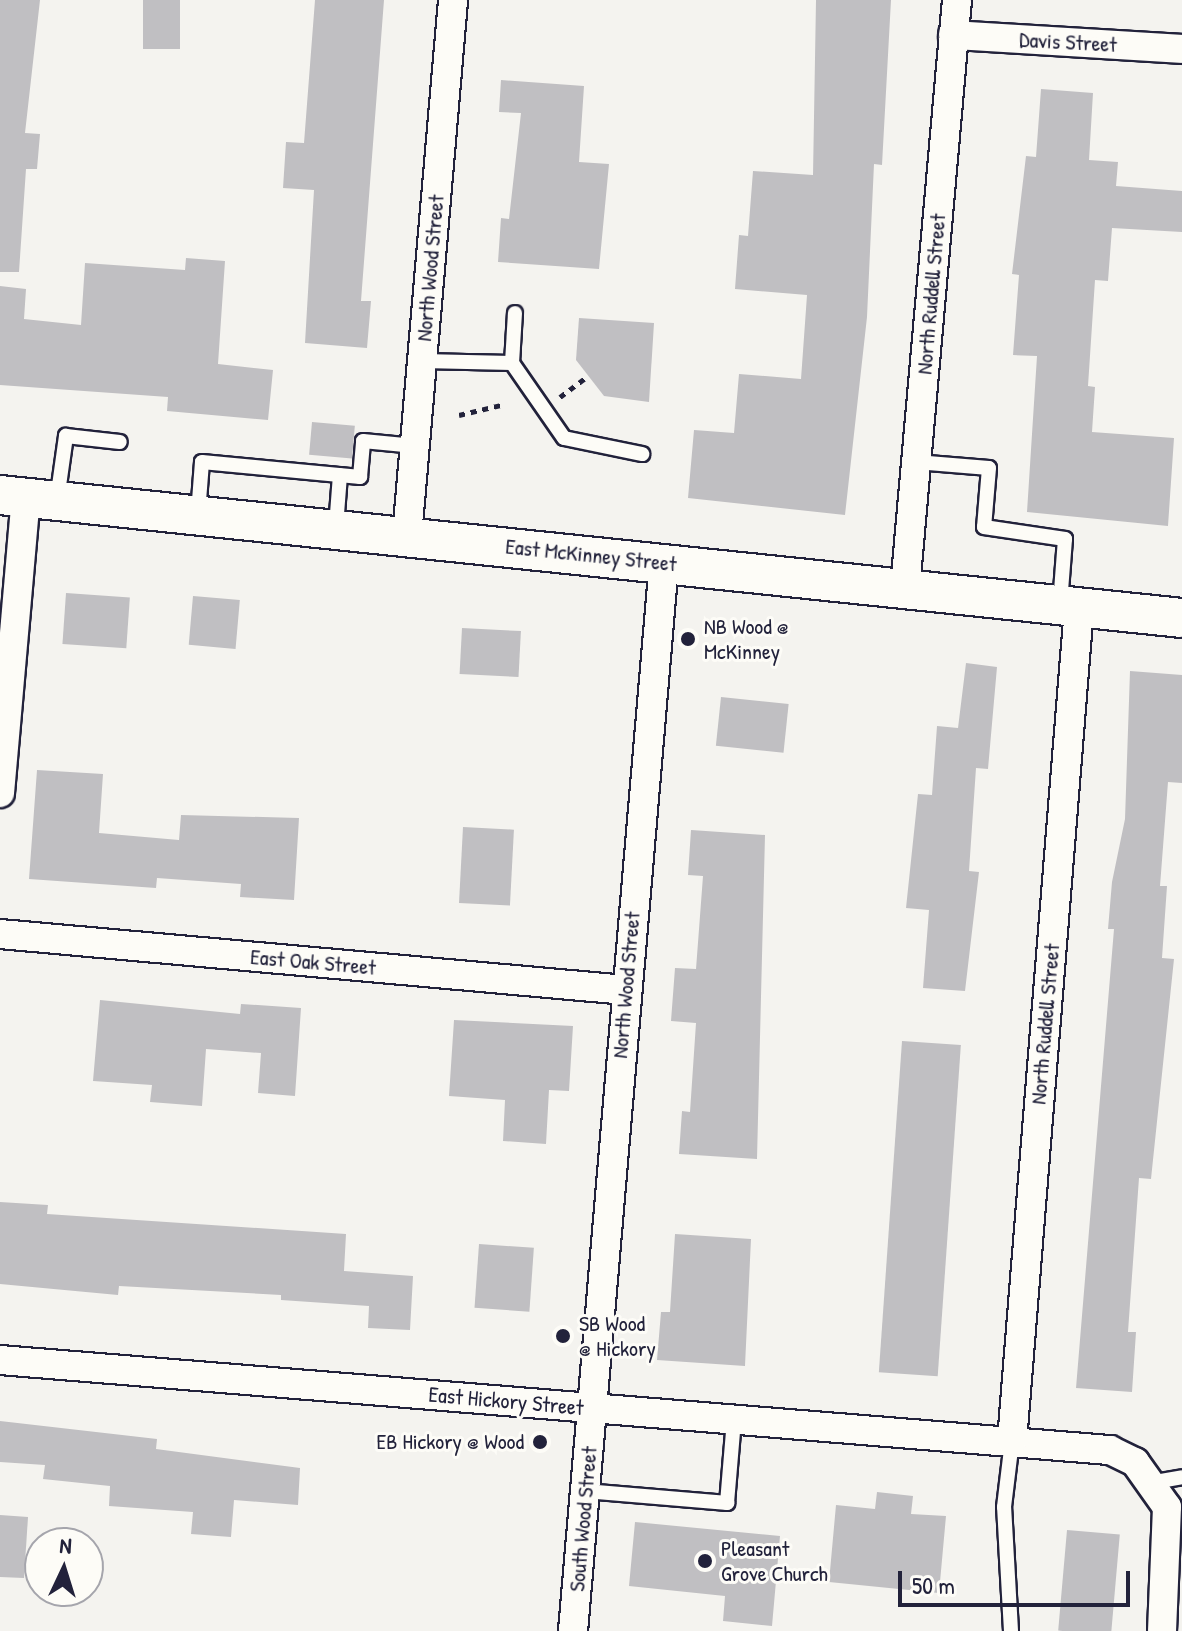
<!DOCTYPE html>
<html>
<head>
<meta charset="utf-8">
<style>
  body { margin:0 }
  #map { position:relative; width:1182px; height:1631px; overflow:hidden; background:#f4f3ef; font-family:"Patrick Hand",sans-serif }
  div>[style] { position:absolute }
  .building>* { inset:0; background:#c0bfc2; transform-origin:0 0 }
  .path>* { height:5px; margin-top:-2.5px; transform-origin:0; background:repeating-linear-gradient(90deg,#22223b 0 6px,transparent 0 12px) }
  .roads { filter:drop-shadow(2px 0 #22223b) drop-shadow(-2px 0 #22223b) drop-shadow(0 2px #22223b) drop-shadow(0 -2px #22223b) }
  .service>* { height:14px; margin:-7px; padding:0 7px; transform-origin:7px; border-radius:7px; background:#fdfcf7 }
  .minor>* { height:28px; margin:-14px; padding:0 14px; transform-origin:14px; border-radius:14px; background:#fdfcf7 }
  .secondary>* { height:38px; margin:-19px; padding:0 19px; transform-origin:19px; border-radius:19px; background:#fdfcf7 }
  .dots>* { width:22px; height:22px; translate:-50% -50%; box-sizing:border-box; border:4px solid #fdfcf7; border-radius:50% }
  span { translate:-50% -50%; white-space:nowrap; text-align:center; line-height:1.15; -webkit-text-stroke:6px #fdfcf7; paint-order:stroke }
  .street-label { font-size:22px; color:#22223b }
  .poi-label { font-size:22px; color:#22223b }
  .left { translate:0 -50%; text-align:left }
  .right { translate:-100% -50%; text-align:right }
  .north { position:absolute; left:24px; top:1527px; width:80px; height:80px; box-sizing:border-box; background:#fdfcf7; border:2px solid #a5a5ac; border-radius:50%; rotate:4deg; font-size:22px; font-weight:700; line-height:32px; text-align:center; color:#22223b }
  .north::after { content:''; display:block; margin:auto; width:28px; height:36px; background:#22223b; clip-path:polygon(50% 0,100% 100%,50% 72%,0 100%) }
  .scale { position:absolute; left:898px; top:1571px; width:232px; height:36px; box-sizing:border-box; border:4px solid #22223b; border-top:0; padding-left:10px; font-size:24px; line-height:28px; white-space:nowrap; color:#22223b; -webkit-text-stroke:6px #fdfcf7; paint-order:stroke }
</style>
</head>
<body>
<div id="map">
  <div class="building">
    <div style="clip-path:polygon(0 0,40px 0,25px 133px,40px 134px,37px 169px,26px 169px,19px 272px,0 272px)"></div>
    <div style="left:143px;top:0;width:37px;height:49px"></div>
    <div style="clip-path:polygon(315px 0,384px 0,361px 301px,371px 301px,367px 348px,305px 343px,314px 190px,283px 188px,286px 142px,304px 143px)"></div>
    <div style="clip-path:polygon(816px 0,891px 0,882px 165px,874px 164px,867px 317px,845px 515px,688px 498px,694px 430px,734px 433px,739px 374px,801px 379px,807px 295px,735px 289px,739px 235px,748px 236px,753px 171px,813px 175px)"></div>
    <div style="clip-path:polygon(501px 80px,584px 86px,579px 162px,609px 164px,599px 269px,498px 262px,501px 218px,509px 219px,521px 113px,499px 112px)"></div>
    <div style="clip-path:polygon(1041px 89px,1093px 93px,1089px 160px,1118px 162px,1116px 186px,1182px 191px,1182px 232px,1112px 228px,1108px 281px,1095px 280px,1088px 386px,1095px 387px,1092px 432px,1174px 438px,1168px 526px,1027px 512px,1037px 356px,1013px 355px,1019px 275px,1012px 274px,1026px 156px,1036px 157px)"></div>
    <div style="clip-path:polygon(186px 258px,225px 261px,218px 364px,273px 370px,268px 420px,167px 411px,168px 397px,0 385px,0 286px,26px 289px,24px 319px,81px 325px,85px 263px,185px 270px)"></div>
    <div style="clip-path:polygon(579px 318px,654px 323px,649px 402px,604px 396px,576px 360px)"></div>
    <div style="left:312px;top:422px;width:43px;height:33px;rotate:5deg"></div>
    <div style="left:66px;top:593px;width:64px;height:51px;rotate:4deg"></div>
    <div style="left:193px;top:596px;width:47px;height:49px;rotate:5deg"></div>
    <div style="left:462px;top:628px;width:59px;height:46px;rotate:3deg"></div>
    <div style="clip-path:polygon(966px 663px,997px 667px,988px 769px,976px 768px,969px 871px,979px 872px,965px 991px,923px 988px,929px 910px,906px 908px,918px 794px,932px 795px,937px 726px,958px 728px)"></div>
    <div style="clip-path:polygon(1130px 671px,1182px 675px,1182px 783px,1168px 782px,1160px 886px,1167px 886px,1162px 958px,1174px 959px,1151px 1179px,1139px 1178px,1128px 1332px,1136px 1332px,1132px 1392px,1076px 1388px,1114px 929px,1108px 929px,1112px 882px,1125px 819px)"></div>
    <div style="left:721px;top:697px;width:68px;height:49px;rotate:6deg"></div>
    <div style="clip-path:polygon(37px 770px,103px 774px,99px 833px,179px 840px,181px 815px,299px 818px,294px 900px,240px 897px,241px 884px,157px 878px,156px 888px,29px 879px)"></div>
    <div style="left:463px;top:827px;width:51px;height:76px;rotate:3deg"></div>
    <div style="clip-path:polygon(691px 830px,765px 835px,757px 1159px,679px 1154px,682px 1111px,690px 1112px,696px 1023px,671px 1021px,675px 968px,696px 969px,703px 876px,688px 875px)"></div>
    <div style="clip-path:polygon(100px 1000px,240px 1014px,241px 1004px,301px 1008px,295px 1096px,258px 1093px,261px 1053px,206px 1049px,202px 1106px,150px 1102px,152px 1085px,93px 1081px)"></div>
    <div style="clip-path:polygon(454px 1020px,573px 1026px,569px 1091px,549px 1090px,546px 1144px,503px 1141px,505px 1100px,449px 1096px)"></div>
    <div style="left:902px;top:1041px;width:59px;height:332px;rotate:4deg"></div>
    <div style="clip-path:polygon(0 1202px,48px 1205px,47px 1214px,346px 1234px,344px 1271px,413px 1276px,410px 1330px,368px 1328px,369px 1306px,281px 1300px,281px 1295px,119px 1286px,118px 1295px,0 1284px)"></div>
    <div style="clip-path:polygon(675px 1234px,751px 1239px,745px 1366px,657px 1360px,661px 1312px,670px 1312px)"></div>
    <div style="left:479px;top:1244px;width:55px;height:64px;rotate:4deg"></div>
    <div style="clip-path:polygon(0 1421px,157px 1439px,156px 1449px,300px 1468px,298px 1505px,234px 1500px,231px 1537px,191px 1534px,193px 1512px,109px 1506px,110px 1486px,43px 1479px,45px 1465px,0 1462px)"></div>
    <div style="clip-path:polygon(877px 1492px,913px 1496px,911px 1514px,946px 1516px,939px 1593px,829px 1582px,836px 1505px,875px 1509px)"></div>
    <div style="clip-path:polygon(0 1515px,28px 1517px,24px 1578px,0 1577px)"></div>
    <div style="clip-path:polygon(635px 1522px,780px 1536px,772px 1626px,723px 1621px,725px 1596px,629px 1586px)"></div>
    <div style="left:1067px;top:1530px;width:53px;height:101px;rotate:5deg"></div>
  </div>
  <div class="path">
    <div style="left:560px;top:397px;width:35px;rotate:-37deg"></div>
    <div style="left:459px;top:415px;width:47px;rotate:-13.4deg"></div>
  </div>
  <div class="roads">
    <div class="service">
      <div style="left:422px;top:361px;width:90px;rotate:1.3deg"></div>
      <div style="left:512px;top:363px;width:91px;rotate:55.3deg"></div>
      <div style="left:564px;top:438px;width:80px;rotate:11.6deg"></div>
      <div style="left:512px;top:363px;width:50px;rotate:-86.6deg"></div>
      <div style="left:916px;top:462px;width:73px;rotate:4.7deg"></div>
      <div style="left:989px;top:468px;width:59px;rotate:94.8deg"></div>
      <div style="left:984px;top:527px;width:82px;rotate:8.4deg"></div>
      <div style="left:1065px;top:539px;width:65px;rotate:94.4deg"></div>
      <div style="left:57px;top:500px;width:65px;rotate:-82deg"></div>
      <div style="left:66px;top:436px;width:54px;rotate:6.3deg"></div>
      <div style="left:198px;top:514px;width:52px;rotate:-85.6deg"></div>
      <div style="left:202px;top:462px;width:159px;rotate:5.4deg"></div>
      <div style="left:360px;top:477px;width:36px;rotate:-85deg"></div>
      <div style="left:363px;top:441px;width:52px;rotate:5.5deg"></div>
      <div style="left:336px;top:527px;width:52px;rotate:-85.6deg"></div>
      <div style="left:1155px;top:1482px;width:27px;rotate:-10deg"></div>
      <div style="left:585px;top:1491px;width:143px;rotate:4.8deg"></div>
      <div style="left:727px;top:1503px;width:84px;rotate:-85.2deg"></div>
      <div style="left:1011px;top:1631px;width:124px;rotate:-93.2deg"></div>
      <div style="left:1004px;top:1507px;width:66px;rotate:-83.1deg"></div>
    </div>
    <div class="minor">
      <div style="left:953px;top:35px;width:229px;rotate:3.5deg"></div>
      <div style="left:407px;top:536px;width:538px;rotate:-85.09deg"></div>
      <div style="left:905px;top:588px;width:590px;rotate:-84.95deg"></div>
      <div style="left:0;top:793px;width:297px;rotate:-85deg"></div>
      <div style="left:0;top:934px;width:628px;rotate:5.11deg"></div>
      <div style="left:0;top:1360px;width:1114px;rotate:4.64deg"></div>
      <div style="left:1110px;top:1450px;width:28px;rotate:26deg"></div>
      <div style="left:1135px;top:1462px;width:55px;rotate:54.6deg"></div>
      <div style="left:1167px;top:1507px;width:124px;rotate:92.3deg"></div>
      <div style="left:1012px;top:1441px;width:836px;rotate:-85.4deg"></div>
      <div style="left:573px;top:1631px;width:1072px;rotate:-85.13deg"></div>
    </div>
    <div class="secondary">
      <div style="left:0;top:495px;width:1188px;rotate:5.94deg"></div>
    </div>
  </div>
  <div class="dots">
    <div style="left:688px;top:639px;background:#22223b"></div>
    <div style="left:563px;top:1336px;background:#22223b"></div>
    <div style="left:540px;top:1442px;background:#22223b"></div>
    <div style="left:705px;top:1561px;background:#22223b"></div>
  </div>
  <div class="street-label">
    <span style="left:1068px;top:42px;rotate:3deg">Davis Street</span>
    <span style="left:430px;top:268px;rotate:-85deg">North Wood Street</span>
    <span style="left:931px;top:294px;rotate:-85deg">North Ruddell Street</span>
    <span style="left:591px;top:555px;rotate:6deg">East McKinney Street</span>
    <span style="left:313px;top:962px;rotate:5deg">East Oak Street</span>
    <span style="left:626px;top:985px;rotate:-85deg">North Wood Street</span>
    <span style="left:1045px;top:1024px;rotate:-85deg">North Ruddell Street</span>
    <span style="left:506px;top:1401px;rotate:5deg">East Hickory Street</span>
    <span style="left:583px;top:1519px;rotate:-85deg">South Wood Street</span>
  </div>
  <div class="poi-label">
    <span class="left" style="left:704px;top:639px">NB Wood @<br>McKinney</span>
    <span class="left" style="left:579px;top:1336px">SB Wood<br>@ Hickory</span>
    <span class="right" style="left:524px;top:1442px">EB Hickory @ Wood</span>
    <span class="left" style="left:721px;top:1561px">Pleasant<br>Grove Church</span>
  </div>
  <div class="north">N</div>
  <div class="scale">50 m</div>
</div>
</body>
</html>
